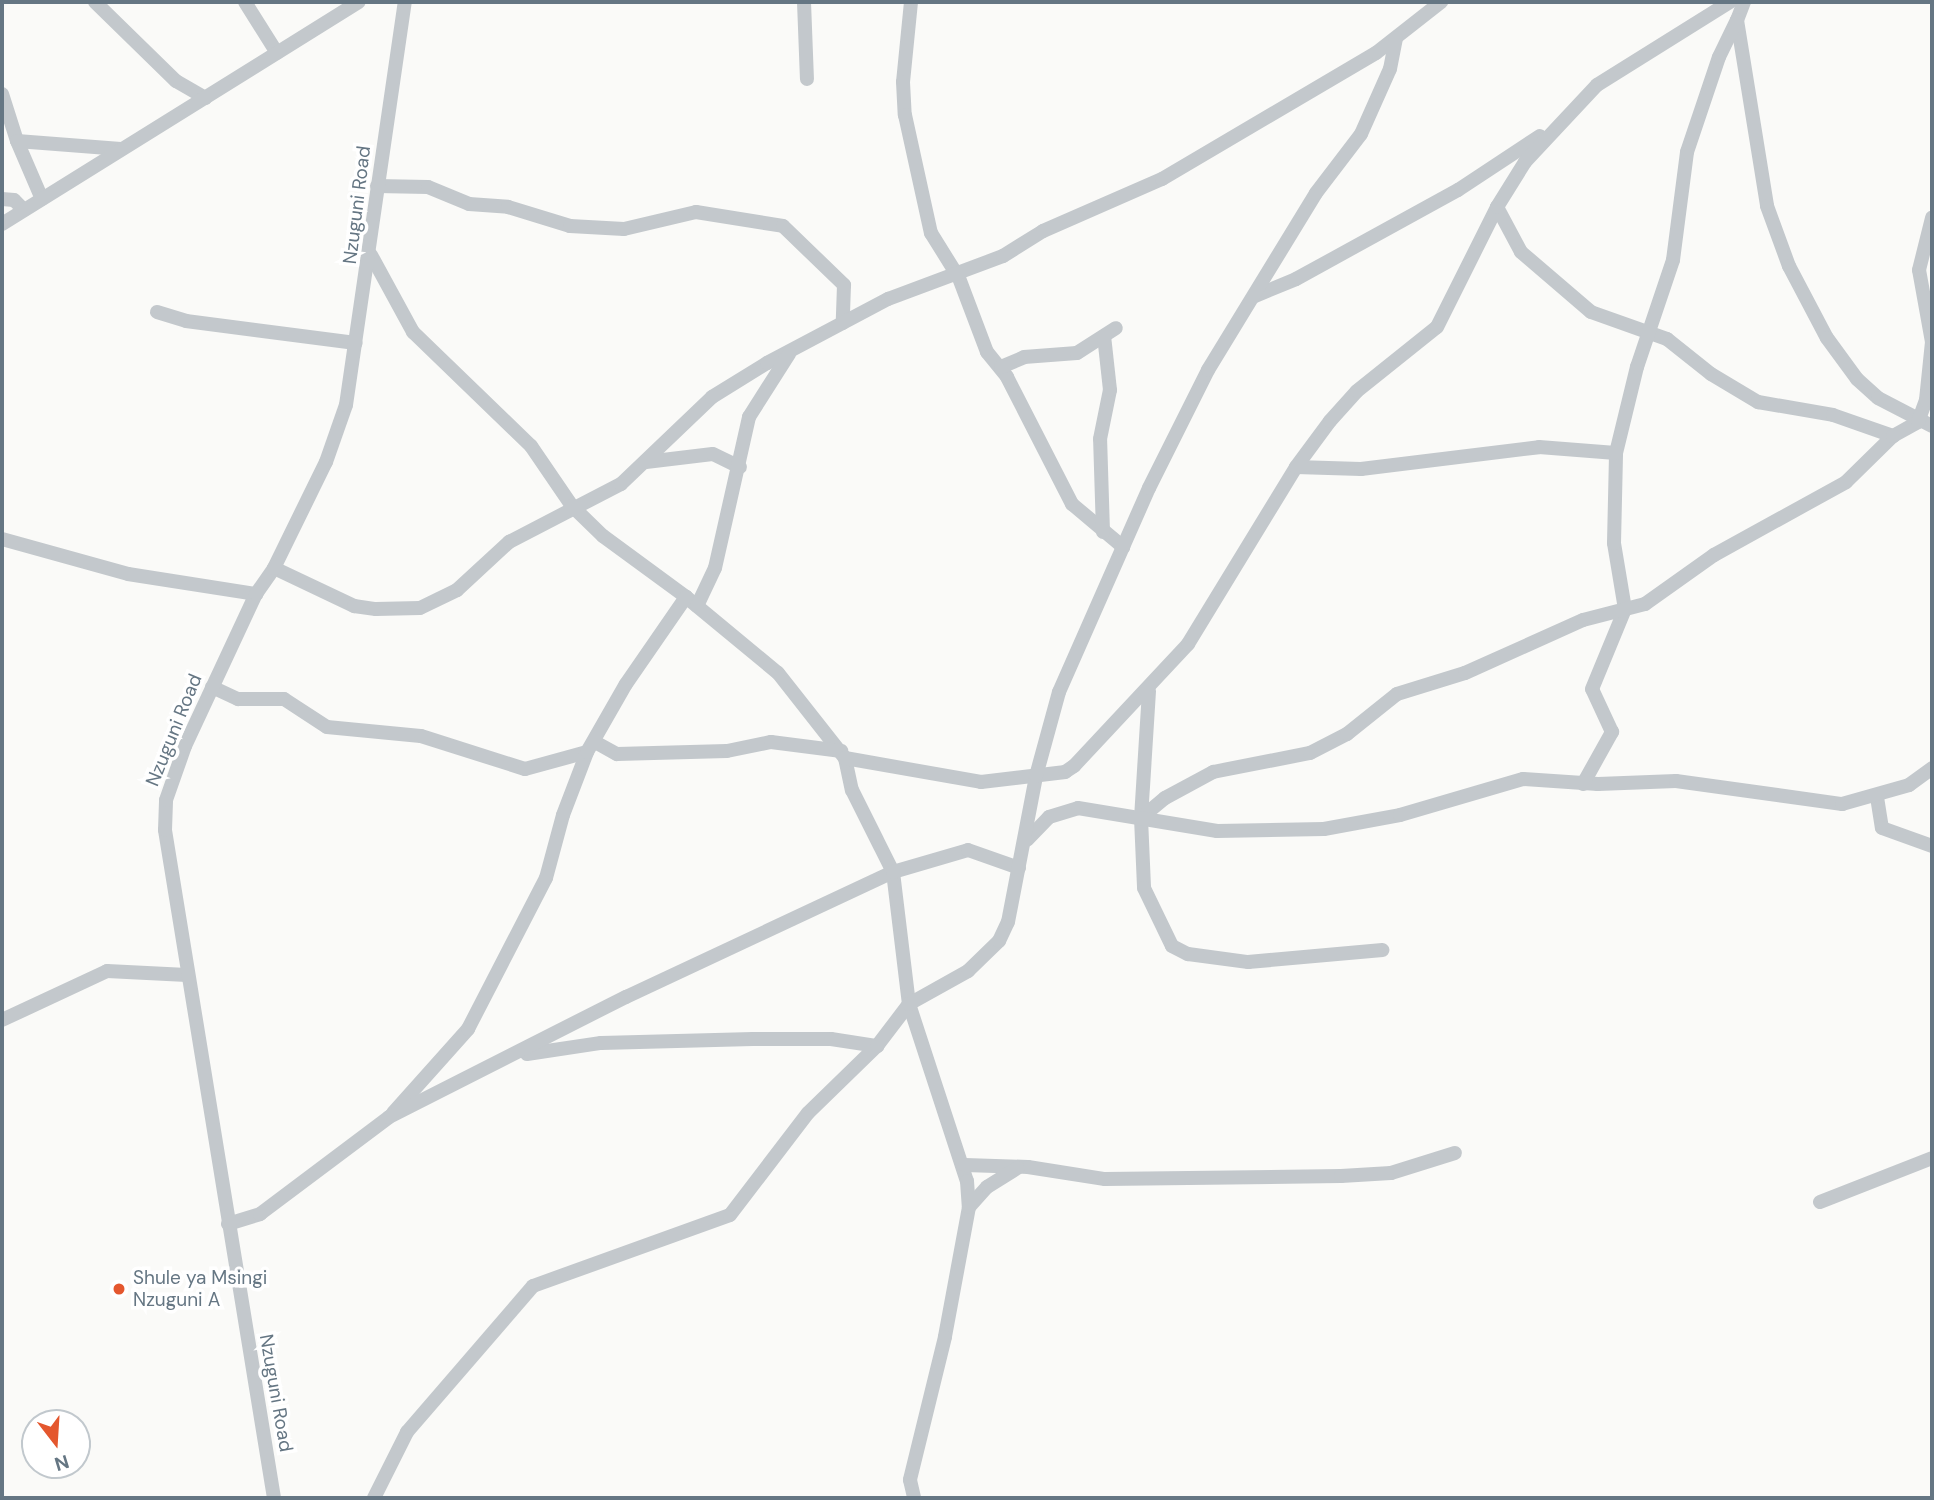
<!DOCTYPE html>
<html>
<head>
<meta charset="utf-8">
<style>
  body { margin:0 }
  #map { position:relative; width:1934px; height:1500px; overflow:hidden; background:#fafaf8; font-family:"DM Sans",sans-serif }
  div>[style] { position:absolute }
  .minor>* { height:14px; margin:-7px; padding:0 7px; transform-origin:7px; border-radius:7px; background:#c3c8cc }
  .dots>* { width:19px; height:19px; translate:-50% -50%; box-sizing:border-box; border:4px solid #fff; border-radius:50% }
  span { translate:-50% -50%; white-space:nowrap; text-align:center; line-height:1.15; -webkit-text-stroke:7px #fff; paint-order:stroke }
  .street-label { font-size:19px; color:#657683 }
  .poi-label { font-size:19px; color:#657683 }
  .left { translate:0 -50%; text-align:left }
  .frame { position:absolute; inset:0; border:4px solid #657683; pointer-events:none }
  .north { position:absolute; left:21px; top:1409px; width:70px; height:70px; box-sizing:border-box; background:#fff; border:2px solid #c1c8cd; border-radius:50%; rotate:163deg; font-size:19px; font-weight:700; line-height:28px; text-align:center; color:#657683 }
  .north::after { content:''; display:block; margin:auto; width:24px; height:32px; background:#e4572e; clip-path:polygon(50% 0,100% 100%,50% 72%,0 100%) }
</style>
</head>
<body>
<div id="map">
  <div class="minor">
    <div style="left:95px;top:2px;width:113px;rotate:44.3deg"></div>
    <div style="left:176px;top:81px;width:34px;rotate:30deg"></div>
    <div style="left:245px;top:2px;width:60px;rotate:57.9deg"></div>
    <div style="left:804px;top:2px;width:77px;rotate:87.8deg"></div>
    <div style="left:911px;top:2px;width:80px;rotate:95.7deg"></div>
    <div style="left:903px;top:82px;width:33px;rotate:87deg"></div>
    <div style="left:905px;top:115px;width:121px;rotate:77.6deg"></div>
    <div style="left:931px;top:233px;width:53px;rotate:58.1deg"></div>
    <div style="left:959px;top:278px;width:79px;rotate:69.3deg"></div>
    <div style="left:987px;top:352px;width:32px;rotate:51deg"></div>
    <div style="left:1007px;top:377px;width:143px;rotate:62.9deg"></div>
    <div style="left:1072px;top:504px;width:67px;rotate:40.1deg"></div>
    <div style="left:1744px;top:2px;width:19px;rotate:111deg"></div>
    <div style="left:1737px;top:20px;width:188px;rotate:80.8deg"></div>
    <div style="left:1767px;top:206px;width:64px;rotate:69.9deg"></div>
    <div style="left:1789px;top:266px;width:81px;rotate:62.2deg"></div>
    <div style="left:1827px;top:338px;width:51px;rotate:53.8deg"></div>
    <div style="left:1857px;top:379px;width:28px;rotate:42deg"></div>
    <div style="left:1878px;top:398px;width:61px;rotate:27.4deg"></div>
    <div style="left:2px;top:94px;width:49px;rotate:72.3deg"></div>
    <div style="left:17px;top:141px;width:104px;rotate:4.4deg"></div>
    <div style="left:17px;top:141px;width:63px;rotate:66.7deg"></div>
    <div style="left:377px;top:186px;width:51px;rotate:1.1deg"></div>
    <div style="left:428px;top:187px;width:44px;rotate:22.5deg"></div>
    <div style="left:469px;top:204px;width:39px;rotate:4deg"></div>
    <div style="left:508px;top:207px;width:65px;rotate:17deg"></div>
    <div style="left:570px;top:226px;width:54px;rotate:3.2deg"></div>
    <div style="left:624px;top:229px;width:74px;rotate:-13.3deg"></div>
    <div style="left:696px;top:212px;width:88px;rotate:9.1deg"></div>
    <div style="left:783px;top:226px;width:85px;rotate:44deg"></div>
    <div style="left:844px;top:285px;width:38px;rotate:92deg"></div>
    <div style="left:2px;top:199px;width:12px;rotate:5deg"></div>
    <div style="left:14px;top:200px;width:14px;rotate:45deg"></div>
    <div style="left:1497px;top:207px;width:51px;rotate:61.9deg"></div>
    <div style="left:1521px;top:252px;width:92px;rotate:40.6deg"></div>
    <div style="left:1591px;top:312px;width:81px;rotate:19.6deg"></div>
    <div style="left:1667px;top:339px;width:56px;rotate:38.5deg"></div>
    <div style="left:1711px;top:374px;width:55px;rotate:30.8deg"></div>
    <div style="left:1758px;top:402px;width:76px;rotate:9.8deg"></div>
    <div style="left:1833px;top:415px;width:64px;rotate:19.3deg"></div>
    <div style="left:2px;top:224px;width:420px;rotate:-31.9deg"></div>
    <div style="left:371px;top:255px;width:88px;rotate:61.4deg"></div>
    <div style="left:413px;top:332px;width:164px;rotate:44deg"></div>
    <div style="left:531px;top:446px;width:73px;rotate:55.7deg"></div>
    <div style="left:572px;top:506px;width:43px;rotate:44.1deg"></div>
    <div style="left:603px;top:536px;width:103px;rotate:36.3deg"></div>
    <div style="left:686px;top:597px;width:119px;rotate:39.6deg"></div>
    <div style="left:778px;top:673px;width:108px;rotate:51.8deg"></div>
    <div style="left:845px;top:758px;width:33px;rotate:78deg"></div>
    <div style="left:852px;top:790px;width:92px;rotate:63.4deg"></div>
    <div style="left:893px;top:872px;width:133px;rotate:83.1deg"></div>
    <div style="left:909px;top:1004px;width:186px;rotate:71.9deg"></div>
    <div style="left:967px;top:1181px;width:26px;rotate:86deg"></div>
    <div style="left:969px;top:1207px;width:132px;rotate:100.5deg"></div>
    <div style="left:945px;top:1337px;width:147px;rotate:103.8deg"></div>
    <div style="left:910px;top:1480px;width:18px;rotate:77deg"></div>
    <div style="left:1255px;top:296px;width:44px;rotate:-22.5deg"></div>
    <div style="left:1296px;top:279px;width:185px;rotate:-28.8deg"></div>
    <div style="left:1458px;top:190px;width:98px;rotate:-33.4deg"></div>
    <div style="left:157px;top:312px;width:30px;rotate:17deg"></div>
    <div style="left:186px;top:321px;width:171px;rotate:7.4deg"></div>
    <div style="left:1001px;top:367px;width:25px;rotate:-23deg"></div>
    <div style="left:1024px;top:357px;width:53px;rotate:-4.3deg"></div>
    <div style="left:1077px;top:353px;width:46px;rotate:-32.7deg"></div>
    <div style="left:646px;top:462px;width:67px;rotate:-6.8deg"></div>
    <div style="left:713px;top:454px;width:30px;rotate:26deg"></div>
    <div style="left:1296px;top:467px;width:65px;rotate:1.8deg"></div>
    <div style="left:1361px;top:469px;width:179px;rotate:-7deg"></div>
    <div style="left:1539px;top:447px;width:77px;rotate:4.5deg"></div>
    <div style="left:1103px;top:532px;width:93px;rotate:-91.8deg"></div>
    <div style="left:1100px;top:439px;width:50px;rotate:-78.5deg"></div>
    <div style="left:1110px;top:390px;width:54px;rotate:-96.3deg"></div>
    <div style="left:2px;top:539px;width:131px;rotate:15.5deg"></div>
    <div style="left:128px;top:574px;width:130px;rotate:8.9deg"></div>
    <div style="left:274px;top:568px;width:89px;rotate:25.4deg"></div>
    <div style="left:354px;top:606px;width:22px;rotate:8deg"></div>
    <div style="left:376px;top:609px;width:44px;rotate:-1.3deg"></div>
    <div style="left:420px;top:608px;width:41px;rotate:-25.9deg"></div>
    <div style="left:457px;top:590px;width:71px;rotate:-42.7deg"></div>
    <div style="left:509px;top:542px;width:126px;rotate:-27.4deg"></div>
    <div style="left:621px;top:484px;width:126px;rotate:-43.7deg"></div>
    <div style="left:712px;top:397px;width:65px;rotate:-31.7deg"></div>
    <div style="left:767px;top:363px;width:137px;rotate:-27.9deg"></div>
    <div style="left:888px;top:299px;width:123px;rotate:-20.5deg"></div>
    <div style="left:1003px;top:256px;width:47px;rotate:-32deg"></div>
    <div style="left:1043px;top:231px;width:130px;rotate:-23.6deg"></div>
    <div style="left:1162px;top:179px;width:248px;rotate:-30.5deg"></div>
    <div style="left:1376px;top:53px;width:83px;rotate:-38.1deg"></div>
    <div style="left:697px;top:606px;width:42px;rotate:-64.7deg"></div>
    <div style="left:715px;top:568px;width:155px;rotate:-77.3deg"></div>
    <div style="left:749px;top:417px;width:75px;rotate:-57.6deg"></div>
    <div style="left:212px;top:687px;width:29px;rotate:25deg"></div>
    <div style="left:238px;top:699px;width:46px"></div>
    <div style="left:284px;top:699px;width:51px;rotate:33.1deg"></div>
    <div style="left:327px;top:727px;width:94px;rotate:5.5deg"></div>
    <div style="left:421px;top:736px;width:109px;rotate:17.6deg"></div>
    <div style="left:525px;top:769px;width:64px;rotate:-15.3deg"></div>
    <div style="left:1149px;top:691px;width:127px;rotate:93.6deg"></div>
    <div style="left:1141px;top:818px;width:70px;rotate:87.5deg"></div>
    <div style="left:1144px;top:888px;width:64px;rotate:64.2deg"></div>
    <div style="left:1172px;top:946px;width:18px;rotate:27deg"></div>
    <div style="left:1188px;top:954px;width:61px;rotate:7.6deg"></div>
    <div style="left:1248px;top:962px;width:135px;rotate:-5.1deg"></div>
    <div style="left:595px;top:742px;width:25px;rotate:29deg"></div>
    <div style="left:617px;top:754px;width:110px;rotate:-1.6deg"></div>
    <div style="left:727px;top:751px;width:45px;rotate:-11.6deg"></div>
    <div style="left:771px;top:742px;width:71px;rotate:7.3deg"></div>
    <div style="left:845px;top:758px;width:138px;rotate:10deg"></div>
    <div style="left:981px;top:782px;width:85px;rotate:-6.8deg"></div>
    <div style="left:1065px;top:772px;width:11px;rotate:-34deg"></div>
    <div style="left:1074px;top:766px;width:167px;rotate:-46.9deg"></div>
    <div style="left:1188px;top:644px;width:207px;rotate:-58.6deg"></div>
    <div style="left:1296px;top:467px;width:57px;rotate:-53.5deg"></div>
    <div style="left:1330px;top:421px;width:40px;rotate:-48deg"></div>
    <div style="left:1357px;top:391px;width:102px;rotate:-38.7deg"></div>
    <div style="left:1437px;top:327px;width:134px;rotate:-63.4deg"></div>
    <div style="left:1497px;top:207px;width:53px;rotate:-58.1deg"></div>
    <div style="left:1525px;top:162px;width:105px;rotate:-46.9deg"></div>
    <div style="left:1597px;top:85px;width:157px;rotate:-32deg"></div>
    <div style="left:1583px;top:784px;width:60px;rotate:-60.9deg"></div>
    <div style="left:1612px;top:732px;width:47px;rotate:-114.9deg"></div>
    <div style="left:1592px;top:689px;width:87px;rotate:-67.6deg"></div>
    <div style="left:1625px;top:609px;width:67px;rotate:-99.5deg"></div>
    <div style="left:1614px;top:543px;width:90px;rotate:-88.7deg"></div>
    <div style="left:1616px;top:453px;width:89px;rotate:-76.3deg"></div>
    <div style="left:1637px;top:367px;width:113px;rotate:-71.4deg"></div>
    <div style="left:1673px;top:260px;width:109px;rotate:-82.6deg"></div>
    <div style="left:1687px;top:152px;width:100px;rotate:-71.4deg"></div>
    <div style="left:1719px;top:57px;width:41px;rotate:-64.1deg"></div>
    <div style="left:1877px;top:797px;width:31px;rotate:81deg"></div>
    <div style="left:1882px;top:828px;width:53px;rotate:19.8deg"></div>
    <div style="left:1141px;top:818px;width:31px;rotate:-40deg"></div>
    <div style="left:1165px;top:798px;width:55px;rotate:-28.4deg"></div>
    <div style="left:1213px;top:772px;width:99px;rotate:-11.1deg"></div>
    <div style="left:1310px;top:753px;width:42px;rotate:-27.2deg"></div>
    <div style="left:1347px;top:734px;width:64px;rotate:-38.7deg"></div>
    <div style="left:1397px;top:694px;width:71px;rotate:-17.2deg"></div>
    <div style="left:1465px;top:673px;width:129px;rotate:-24.2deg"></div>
    <div style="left:1583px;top:620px;width:64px;rotate:-14.5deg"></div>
    <div style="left:1645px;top:604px;width:85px;rotate:-35.4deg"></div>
    <div style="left:1714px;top:555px;width:151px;rotate:-28.9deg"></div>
    <div style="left:1846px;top:482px;width:66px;rotate:-44.4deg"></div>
    <div style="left:1893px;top:436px;width:29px;rotate:-29deg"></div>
    <div style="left:1918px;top:422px;width:23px;rotate:-70deg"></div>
    <div style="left:1926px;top:400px;width:58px;rotate:-84.1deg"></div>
    <div style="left:1932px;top:342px;width:73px;rotate:-100.2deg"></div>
    <div style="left:1919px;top:270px;width:54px;rotate:-76deg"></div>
    <div style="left:1027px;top:840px;width:32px;rotate:-46deg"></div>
    <div style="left:1049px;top:817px;width:30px;rotate:-17deg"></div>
    <div style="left:1078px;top:808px;width:141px;rotate:9.4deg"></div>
    <div style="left:1217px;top:831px;width:107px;rotate:-1.1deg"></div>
    <div style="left:1324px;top:829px;width:77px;rotate:-10.4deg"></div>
    <div style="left:1400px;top:815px;width:128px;rotate:-16.3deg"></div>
    <div style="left:1523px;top:779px;width:75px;rotate:3.8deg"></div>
    <div style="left:1598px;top:784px;width:78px;rotate:-2.2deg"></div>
    <div style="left:1676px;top:781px;width:168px;rotate:7.9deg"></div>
    <div style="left:1842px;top:804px;width:70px;rotate:-15.8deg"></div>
    <div style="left:1909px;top:785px;width:29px;rotate:-36deg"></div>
    <div style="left:2px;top:1020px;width:116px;rotate:-25deg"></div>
    <div style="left:107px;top:971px;width:80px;rotate:2.9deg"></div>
    <div style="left:527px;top:1054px;width:75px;rotate:-8.5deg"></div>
    <div style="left:601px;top:1043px;width:152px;rotate:-1.5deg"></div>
    <div style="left:753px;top:1039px;width:78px"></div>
    <div style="left:831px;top:1039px;width:47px;rotate:8.7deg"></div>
    <div style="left:393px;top:1113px;width:113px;rotate:-48.2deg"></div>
    <div style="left:468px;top:1029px;width:170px;rotate:-62.7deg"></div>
    <div style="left:546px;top:878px;width:65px;rotate:-74.9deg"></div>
    <div style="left:563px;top:815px;width:67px;rotate:-69.1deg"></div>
    <div style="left:587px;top:752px;width:78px;rotate:-60.2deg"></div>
    <div style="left:626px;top:684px;width:106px;rotate:-55.4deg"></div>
    <div style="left:965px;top:1165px;width:63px;rotate:1.8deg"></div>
    <div style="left:1028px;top:1167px;width:78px;rotate:8.9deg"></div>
    <div style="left:1105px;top:1179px;width:236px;rotate:-0.7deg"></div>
    <div style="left:1341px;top:1176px;width:50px;rotate:-3.4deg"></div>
    <div style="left:1391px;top:1173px;width:67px;rotate:-17.4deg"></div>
    <div style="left:1820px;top:1202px;width:120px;rotate:-21.4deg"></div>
    <div style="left:969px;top:1207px;width:27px;rotate:-48deg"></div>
    <div style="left:987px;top:1187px;width:36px;rotate:-32deg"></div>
    <div style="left:228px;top:1224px;width:34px;rotate:-17deg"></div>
    <div style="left:260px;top:1214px;width:161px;rotate:-36.9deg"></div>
    <div style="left:389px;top:1117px;width:266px;rotate:-26.9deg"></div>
    <div style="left:626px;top:997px;width:295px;rotate:-25.1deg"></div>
    <div style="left:893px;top:872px;width:78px;rotate:-16.3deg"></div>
    <div style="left:968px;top:850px;width:54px;rotate:19.4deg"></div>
    <div style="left:274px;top:1498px;width:677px;rotate:-99.27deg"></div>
    <div style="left:165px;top:830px;width:30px;rotate:-88deg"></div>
    <div style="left:166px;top:800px;width:57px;rotate:-70.6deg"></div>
    <div style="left:185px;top:746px;width:168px;rotate:-65deg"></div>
    <div style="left:256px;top:594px;width:32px;rotate:-55deg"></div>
    <div style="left:274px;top:568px;width:118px;rotate:-63.9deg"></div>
    <div style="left:326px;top:462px;width:60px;rotate:-70.7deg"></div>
    <div style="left:346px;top:405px;width:407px;rotate:-81.7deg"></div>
    <div style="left:374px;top:1498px;width:74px;rotate:-63.4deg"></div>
    <div style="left:407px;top:1432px;width:193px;rotate:-49.2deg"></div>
    <div style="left:533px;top:1286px;width:209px;rotate:-19.8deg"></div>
    <div style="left:730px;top:1215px;width:128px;rotate:-52.6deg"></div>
    <div style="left:808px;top:1113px;width:96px;rotate:-44.2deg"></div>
    <div style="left:877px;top:1046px;width:53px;rotate:-52.7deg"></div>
    <div style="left:909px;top:1004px;width:68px;rotate:-29.2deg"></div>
    <div style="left:968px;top:971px;width:43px;rotate:-44.1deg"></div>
    <div style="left:999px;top:941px;width:21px;rotate:-65deg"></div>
    <div style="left:1008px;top:922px;width:149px;rotate:-79.1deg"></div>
    <div style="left:1036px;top:776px;width:87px;rotate:-74.7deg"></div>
    <div style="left:1059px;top:692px;width:223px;rotate:-66.2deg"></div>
    <div style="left:1149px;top:488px;width:132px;rotate:-63.4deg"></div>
    <div style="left:1208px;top:370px;width:207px;rotate:-58.6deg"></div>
    <div style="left:1316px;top:193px;width:74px;rotate:-52.7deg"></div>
    <div style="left:1361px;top:134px;width:71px;rotate:-66deg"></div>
    <div style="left:1390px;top:69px;width:31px;rotate:-79deg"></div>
  </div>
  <div class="dots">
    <div style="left:119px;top:1289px;background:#e4572e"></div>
  </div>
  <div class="street-label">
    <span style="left:357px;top:205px;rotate:-83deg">Nzuguni Road</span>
    <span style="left:174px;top:730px;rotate:-68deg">Nzuguni Road</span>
    <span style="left:276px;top:1393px;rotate:80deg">Nzuguni Road</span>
  </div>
  <div class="poi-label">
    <span class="left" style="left:133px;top:1289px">Shule ya Msingi<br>Nzuguni A</span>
  </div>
  <div class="frame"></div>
  <div class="north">N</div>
</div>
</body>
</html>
